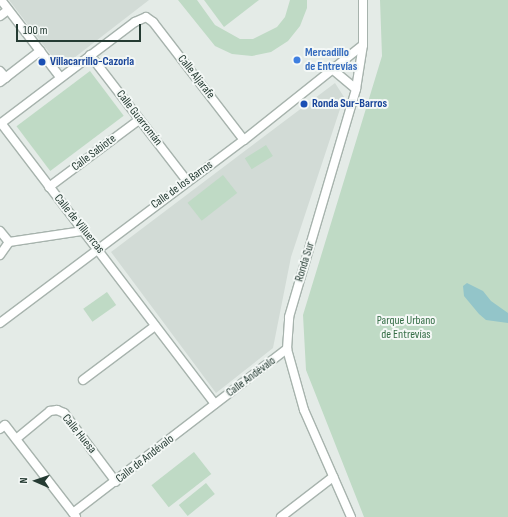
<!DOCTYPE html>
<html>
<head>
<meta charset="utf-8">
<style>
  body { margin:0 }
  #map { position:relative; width:508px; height:517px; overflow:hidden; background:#e4ebe7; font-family:"Sofia Sans Condensed",sans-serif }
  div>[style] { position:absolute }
  .built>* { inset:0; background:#d2dbd6 }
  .green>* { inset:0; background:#bfdac5; transform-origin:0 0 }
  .water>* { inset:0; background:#93c5c9 }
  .roads { filter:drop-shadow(1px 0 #a7b3ad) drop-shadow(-1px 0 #a7b3ad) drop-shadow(0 1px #a7b3ad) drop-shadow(0 -1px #a7b3ad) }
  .street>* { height:8px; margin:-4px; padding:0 4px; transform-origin:4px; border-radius:4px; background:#fff }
  .dots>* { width:11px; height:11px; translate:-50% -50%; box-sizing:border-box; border:2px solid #f4f8f6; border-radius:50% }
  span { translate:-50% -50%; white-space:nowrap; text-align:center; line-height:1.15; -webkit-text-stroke:4px #f4f8f6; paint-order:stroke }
  .shop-label { font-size:12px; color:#366cbe; font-weight:700 }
  .left { translate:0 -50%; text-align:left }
  .transit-label { font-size:12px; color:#164399; font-weight:700 }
  .street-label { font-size:12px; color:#253b33 }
  .park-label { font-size:12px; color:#356d46 }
  .north { position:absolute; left:16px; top:461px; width:40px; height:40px; -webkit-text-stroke:3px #f4f8f6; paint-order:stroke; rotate:272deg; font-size:11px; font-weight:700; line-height:16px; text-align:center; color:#253b33 }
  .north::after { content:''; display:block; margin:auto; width:14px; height:18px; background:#253b33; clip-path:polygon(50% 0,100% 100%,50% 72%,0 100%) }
  .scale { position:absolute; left:16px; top:24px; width:125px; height:18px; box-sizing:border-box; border:2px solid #253b33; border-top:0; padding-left:5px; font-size:12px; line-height:14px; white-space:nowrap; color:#253b33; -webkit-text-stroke:3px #f4f8f6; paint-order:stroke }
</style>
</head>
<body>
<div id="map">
  <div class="built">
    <div style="clip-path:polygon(9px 0,149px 0,61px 68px)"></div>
    <div style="clip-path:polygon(335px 83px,344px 97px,291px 257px,273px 348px,216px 393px,111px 252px)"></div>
  </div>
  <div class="green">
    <div style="clip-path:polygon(178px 0,197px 0,215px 25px,240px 39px,253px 39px,277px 27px,285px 17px,290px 0,307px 0,307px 8px,300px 26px,288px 41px,271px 52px,252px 56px,232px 54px,215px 46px)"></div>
    <div style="clip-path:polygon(204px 0,259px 0,224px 27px)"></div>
    <div style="clip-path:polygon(380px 0,508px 0,508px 517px,364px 517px,306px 370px,303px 315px,382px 56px)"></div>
    <div style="left:90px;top:71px;width:56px;height:92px;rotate:53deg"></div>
    <div style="left:266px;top:145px;width:13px;height:25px;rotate:58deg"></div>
    <div style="left:223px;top:175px;width:23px;height:45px;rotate:52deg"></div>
    <div style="left:107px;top:292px;width:16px;height:29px;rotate:55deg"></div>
    <div style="left:194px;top:452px;width:28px;height:54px;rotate:52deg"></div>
    <div style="left:206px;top:483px;width:14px;height:35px;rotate:51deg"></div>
  </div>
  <div class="water">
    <div style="clip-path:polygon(467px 283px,483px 291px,491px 301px,508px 313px,508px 323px,486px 320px,479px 314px,464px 296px,463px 286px)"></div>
  </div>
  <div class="roads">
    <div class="street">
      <div style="left:1px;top:0;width:97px;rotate:52.5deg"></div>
      <div style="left:0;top:16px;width:10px;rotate:-37deg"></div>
      <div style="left:90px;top:55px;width:159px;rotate:52.4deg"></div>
      <div style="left:332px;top:69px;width:31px;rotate:40deg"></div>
      <div style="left:0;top:71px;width:9px;rotate:49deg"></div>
      <div style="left:0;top:82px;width:51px;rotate:-37.8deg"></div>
      <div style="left:1px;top:123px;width:353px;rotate:52.7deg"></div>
      <div style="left:0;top:124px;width:169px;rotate:-37.1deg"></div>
      <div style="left:135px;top:22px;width:12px;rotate:-24deg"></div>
      <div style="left:146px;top:17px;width:9px;rotate:36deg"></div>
      <div style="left:153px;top:22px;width:149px;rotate:52.4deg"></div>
      <div style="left:49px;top:187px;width:112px;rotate:-36.7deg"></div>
      <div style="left:0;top:231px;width:14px;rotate:51deg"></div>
      <div style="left:9px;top:242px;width:75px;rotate:-8.5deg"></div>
      <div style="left:0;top:255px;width:16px;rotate:-55deg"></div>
      <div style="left:0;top:323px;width:305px;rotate:-36.9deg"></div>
      <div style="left:244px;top:140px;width:152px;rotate:-38.6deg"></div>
      <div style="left:83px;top:380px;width:90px;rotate:-36.9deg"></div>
      <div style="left:0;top:429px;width:6px;rotate:-39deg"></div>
      <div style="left:5px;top:425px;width:116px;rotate:52.3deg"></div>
      <div style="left:16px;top:439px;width:44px;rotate:-39.5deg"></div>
      <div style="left:50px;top:411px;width:7px;rotate:-8deg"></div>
      <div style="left:57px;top:410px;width:8px;rotate:23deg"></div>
      <div style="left:64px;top:413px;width:86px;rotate:53deg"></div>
      <div style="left:73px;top:513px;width:270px;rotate:-37.5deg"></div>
      <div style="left:281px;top:517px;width:66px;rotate:-37.6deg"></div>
      <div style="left:351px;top:517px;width:117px;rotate:-113.7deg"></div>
      <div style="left:304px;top:410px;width:63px;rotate:-105.6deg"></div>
      <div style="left:287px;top:349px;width:32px;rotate:-86deg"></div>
      <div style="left:289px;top:317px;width:238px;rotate:-73.6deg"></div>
      <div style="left:356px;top:89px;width:45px;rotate:-81deg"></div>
      <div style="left:363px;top:45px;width:45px;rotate:-90deg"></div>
    </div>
  </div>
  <div class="dots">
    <div style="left:297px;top:60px;background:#3f7fe0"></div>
    <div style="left:42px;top:62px;background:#1a4fb4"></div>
    <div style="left:304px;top:104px;background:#1a4fb4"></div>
  </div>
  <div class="shop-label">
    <span class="left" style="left:305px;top:60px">Mercadillo<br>de Entrevías</span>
  </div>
  <div class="transit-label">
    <span class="left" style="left:50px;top:62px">Villacarrillo-Cazorla</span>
    <span class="left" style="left:312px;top:104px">Ronda Sur-Barros</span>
  </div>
  <div class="street-label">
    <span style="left:196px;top:77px;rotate:52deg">Calle Aljarafe</span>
    <span style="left:139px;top:118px;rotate:52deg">Calle Guarromán</span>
    <span style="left:94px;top:153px;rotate:-37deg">Calle Sabiote</span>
    <span style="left:182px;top:185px;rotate:-36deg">Calle de los Barros</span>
    <span style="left:79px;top:224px;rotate:51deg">Calle de Villuercas</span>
    <span style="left:305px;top:262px;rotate:-73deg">Ronda Sur</span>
    <span style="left:251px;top:377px;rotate:-37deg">Calle Andévalo</span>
    <span style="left:79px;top:434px;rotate:51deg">Calle Huesa</span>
    <span style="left:145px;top:459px;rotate:-38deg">Calle de Andévalo</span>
  </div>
  <div class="park-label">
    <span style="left:406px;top:328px">Parque Urbano<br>de Entrevías</span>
  </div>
  <div class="north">N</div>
  <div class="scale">100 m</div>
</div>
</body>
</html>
